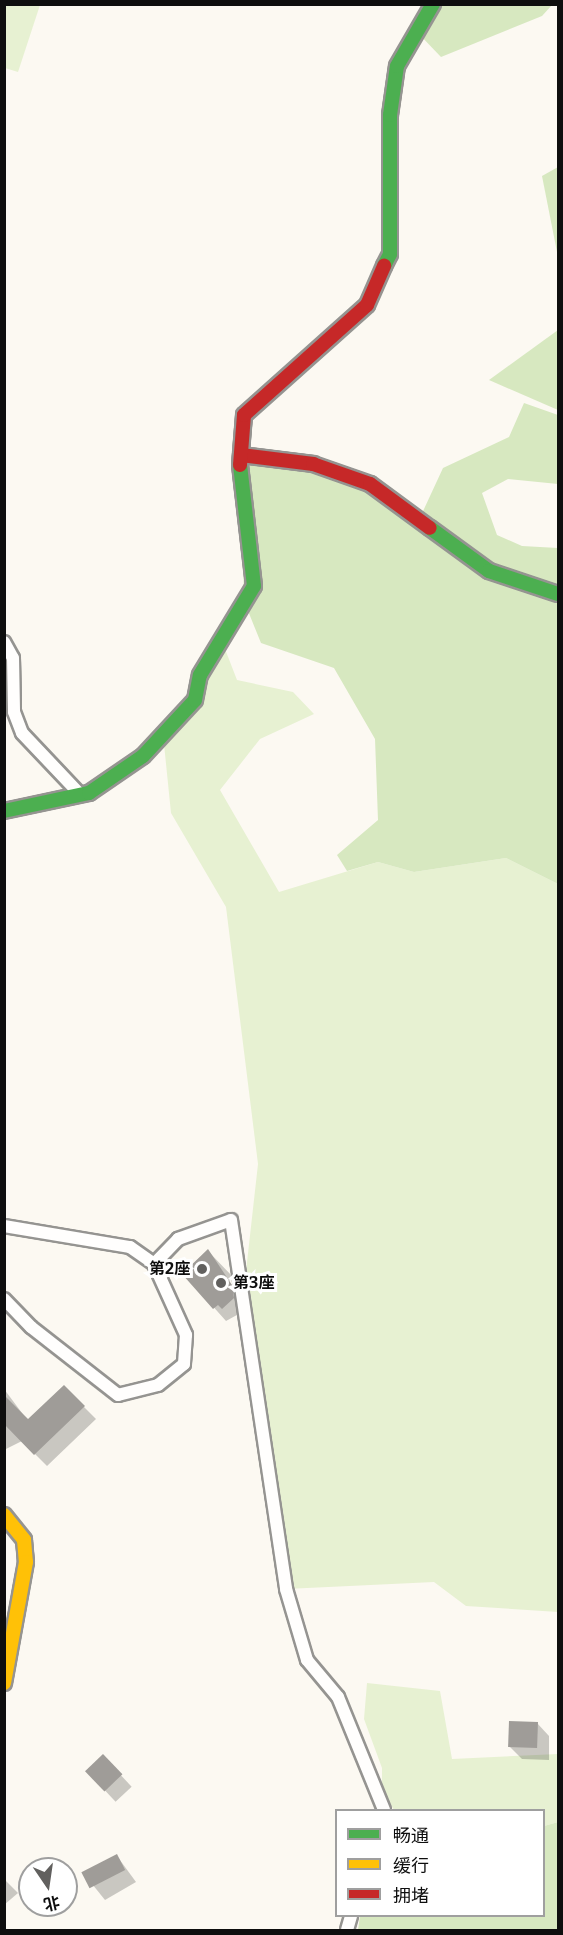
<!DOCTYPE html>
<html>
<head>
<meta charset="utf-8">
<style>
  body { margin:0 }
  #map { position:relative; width:563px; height:1935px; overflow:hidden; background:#fcf9f2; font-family:Bitter,"Noto Sans SC",serif }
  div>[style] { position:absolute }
  .green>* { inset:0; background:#e7f1d2 }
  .forest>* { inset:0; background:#d7e8c0 }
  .shadow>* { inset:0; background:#0003; transform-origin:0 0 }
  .building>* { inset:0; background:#9f9c98; transform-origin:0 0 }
  .roads { filter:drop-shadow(2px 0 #959491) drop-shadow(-2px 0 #959491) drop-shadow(0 2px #959491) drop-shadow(0 -2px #959491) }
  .lane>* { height:12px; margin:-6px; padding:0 6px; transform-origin:6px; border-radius:6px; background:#fffefd }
  .fast>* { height:14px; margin:-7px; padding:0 7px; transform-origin:7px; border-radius:7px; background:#4caf50 }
  .slow>* { height:14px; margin:-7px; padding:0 7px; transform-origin:7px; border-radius:7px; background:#ffc107 }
  .jam>* { height:14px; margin:-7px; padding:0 7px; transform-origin:7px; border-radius:7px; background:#c62828 }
  .dots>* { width:16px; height:16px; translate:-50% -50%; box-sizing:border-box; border:3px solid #fff; border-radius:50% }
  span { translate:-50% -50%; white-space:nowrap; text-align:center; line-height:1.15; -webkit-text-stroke:6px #fff; paint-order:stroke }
  .poi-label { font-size:16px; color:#0e0e0e; font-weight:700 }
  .right { translate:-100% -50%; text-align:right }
  .left { translate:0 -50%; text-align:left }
  .frame { position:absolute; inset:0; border:6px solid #0e0e0e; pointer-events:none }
  .legend { position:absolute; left:335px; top:1809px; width:210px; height:108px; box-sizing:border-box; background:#fff; border:2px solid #9f9f9f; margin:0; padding:8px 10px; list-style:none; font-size:18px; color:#0e0e0e }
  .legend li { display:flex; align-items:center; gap:12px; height:30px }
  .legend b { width:30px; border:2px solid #9f9f9f }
  .north { position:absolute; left:18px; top:1857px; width:60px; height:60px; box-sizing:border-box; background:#fff; border:2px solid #9f9f9f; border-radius:50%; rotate:167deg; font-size:16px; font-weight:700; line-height:24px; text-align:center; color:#0e0e0e }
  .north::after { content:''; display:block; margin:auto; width:21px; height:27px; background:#61605e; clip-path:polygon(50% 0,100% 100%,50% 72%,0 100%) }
</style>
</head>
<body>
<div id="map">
  <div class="green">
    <div style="clip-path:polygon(5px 4px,40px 5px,18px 72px,5px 68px)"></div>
    <div style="clip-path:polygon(225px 649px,237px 680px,293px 692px,314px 714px,260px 739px,220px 790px,279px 892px,378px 862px,414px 872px,506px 858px,558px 884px,558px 1612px,466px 1606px,434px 1582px,286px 1589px,242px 1307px,258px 1164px,226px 907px,171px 813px,164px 744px)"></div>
    <div style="clip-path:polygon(367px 1683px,440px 1691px,452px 1759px,558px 1754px,558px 1822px,544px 1826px,544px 1810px,394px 1810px,382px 1791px,382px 1768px,364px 1719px)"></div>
  </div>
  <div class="forest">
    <div style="clip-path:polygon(434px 5px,552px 5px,542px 16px,441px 57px,417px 32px)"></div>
    <div style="clip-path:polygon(558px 167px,558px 257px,542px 176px)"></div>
    <div style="clip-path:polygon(558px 330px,558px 410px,489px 380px)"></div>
    <div style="clip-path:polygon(524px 403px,558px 415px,558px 484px,508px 479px,482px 493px,497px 535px,522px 546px,558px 548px,558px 884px,506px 858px,414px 872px,378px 862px,347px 871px,337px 855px,378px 820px,375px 739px,334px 668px,261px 643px,244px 601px,241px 455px,322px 467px,418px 522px,443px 468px,509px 437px)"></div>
    <div style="clip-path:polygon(558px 1822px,558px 1930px,358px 1930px,360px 1916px,544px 1916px,544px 1826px)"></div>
  </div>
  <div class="shadow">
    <div style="clip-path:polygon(208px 1251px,233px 1277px,228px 1282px,244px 1299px,246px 1310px,226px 1321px,184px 1274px)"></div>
    <div style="clip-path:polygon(64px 1387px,96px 1419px,47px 1466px,22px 1441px,4px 1450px,4px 1389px,28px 1421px)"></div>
    <div style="clip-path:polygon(537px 1723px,549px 1736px,549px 1760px,522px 1759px,509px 1746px)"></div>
    <div style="left:103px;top:1756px;width:42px;height:22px;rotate:47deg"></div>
    <div style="clip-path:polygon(117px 1856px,136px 1882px,105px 1900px,84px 1874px)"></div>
    <div style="clip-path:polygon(4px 1879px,18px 1893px,4px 1905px)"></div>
  </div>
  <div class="building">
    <div style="clip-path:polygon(208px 1249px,232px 1285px,234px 1298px,222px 1309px,218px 1305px,213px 1309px,182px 1274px)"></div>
    <div style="clip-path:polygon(64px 1385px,85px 1406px,34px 1455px,4px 1424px,4px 1395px,28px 1419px)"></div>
    <div style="left:509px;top:1721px;width:29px;height:26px;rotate:2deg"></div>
    <div style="left:103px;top:1754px;width:28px;height:25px;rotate:46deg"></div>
    <div style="left:117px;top:1854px;width:18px;height:40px;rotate:63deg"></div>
  </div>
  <div class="roads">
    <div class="lane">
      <div style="left:4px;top:642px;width:18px;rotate:61deg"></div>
      <div style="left:13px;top:658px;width:54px;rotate:88.9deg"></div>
      <div style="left:14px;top:712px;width:22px;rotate:69deg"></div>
      <div style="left:22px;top:733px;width:81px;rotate:46.5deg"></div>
      <div style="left:4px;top:1226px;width:128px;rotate:9.5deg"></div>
      <div style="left:130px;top:1247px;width:29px;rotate:35deg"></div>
      <div style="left:154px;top:1264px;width:78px;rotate:65.7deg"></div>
      <div style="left:186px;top:1335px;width:29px;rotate:94deg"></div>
      <div style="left:184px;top:1364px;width:33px;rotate:141deg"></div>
      <div style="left:158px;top:1385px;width:41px;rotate:166deg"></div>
      <div style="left:118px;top:1395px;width:110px;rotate:-142deg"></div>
      <div style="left:31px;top:1327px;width:39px;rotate:-134deg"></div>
      <div style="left:154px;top:1264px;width:35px;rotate:-46deg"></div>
      <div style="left:178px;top:1239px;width:56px;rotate:-19.7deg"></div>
      <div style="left:231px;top:1220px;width:373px;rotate:81.5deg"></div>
      <div style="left:286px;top:1589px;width:74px;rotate:73.5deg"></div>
      <div style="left:307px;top:1660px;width:48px;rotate:50deg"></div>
      <div style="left:338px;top:1697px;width:122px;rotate:67.8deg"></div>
      <div style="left:347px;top:1930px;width:15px;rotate:-74deg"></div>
    </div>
    <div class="fast">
      <div style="left:384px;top:266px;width:13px;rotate:-63deg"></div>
      <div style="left:390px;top:254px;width:139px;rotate:-90deg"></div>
      <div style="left:390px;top:115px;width:49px;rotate:-81.9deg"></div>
      <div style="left:397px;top:66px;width:72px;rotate:-59.9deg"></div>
      <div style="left:430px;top:528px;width:73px;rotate:36.1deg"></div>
      <div style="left:489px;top:571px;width:73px;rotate:18.4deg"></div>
      <div style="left:4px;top:811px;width:87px;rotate:-12deg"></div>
      <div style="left:89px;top:793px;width:65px;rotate:-34.4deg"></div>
      <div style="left:143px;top:756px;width:76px;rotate:-47.1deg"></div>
      <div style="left:195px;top:700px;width:25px;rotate:-79deg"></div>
      <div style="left:200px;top:675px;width:104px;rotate:-58.8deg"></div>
      <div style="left:254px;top:586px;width:122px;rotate:-96.6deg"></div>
    </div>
    <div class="slow">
      <div style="left:4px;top:1515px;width:32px;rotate:51deg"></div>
      <div style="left:24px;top:1540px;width:22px;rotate:85deg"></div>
      <div style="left:26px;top:1562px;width:123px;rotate:100.3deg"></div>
    </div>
    <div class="jam">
      <div style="left:241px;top:455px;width:73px;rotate:7.1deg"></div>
      <div style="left:313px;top:464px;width:60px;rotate:19.3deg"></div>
      <div style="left:370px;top:484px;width:74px;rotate:36.3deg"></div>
      <div style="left:240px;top:465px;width:50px;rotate:-85.4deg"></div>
      <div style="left:244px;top:415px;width:165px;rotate:-41.8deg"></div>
      <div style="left:367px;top:305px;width:43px;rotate:-66.4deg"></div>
    </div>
  </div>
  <div class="dots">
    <div style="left:202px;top:1269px;background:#61605e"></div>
    <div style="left:221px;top:1283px;background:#61605e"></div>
  </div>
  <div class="poi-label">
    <span class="right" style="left:190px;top:1269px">第2座</span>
    <span class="left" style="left:233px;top:1283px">第3座</span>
  </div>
  <div class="frame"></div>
  <ul class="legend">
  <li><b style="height:8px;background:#4caf50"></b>畅通</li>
  <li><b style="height:8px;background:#ffc107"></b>缓行</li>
  <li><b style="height:8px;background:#c62828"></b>拥堵</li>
  </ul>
  <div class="north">北</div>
</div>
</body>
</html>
